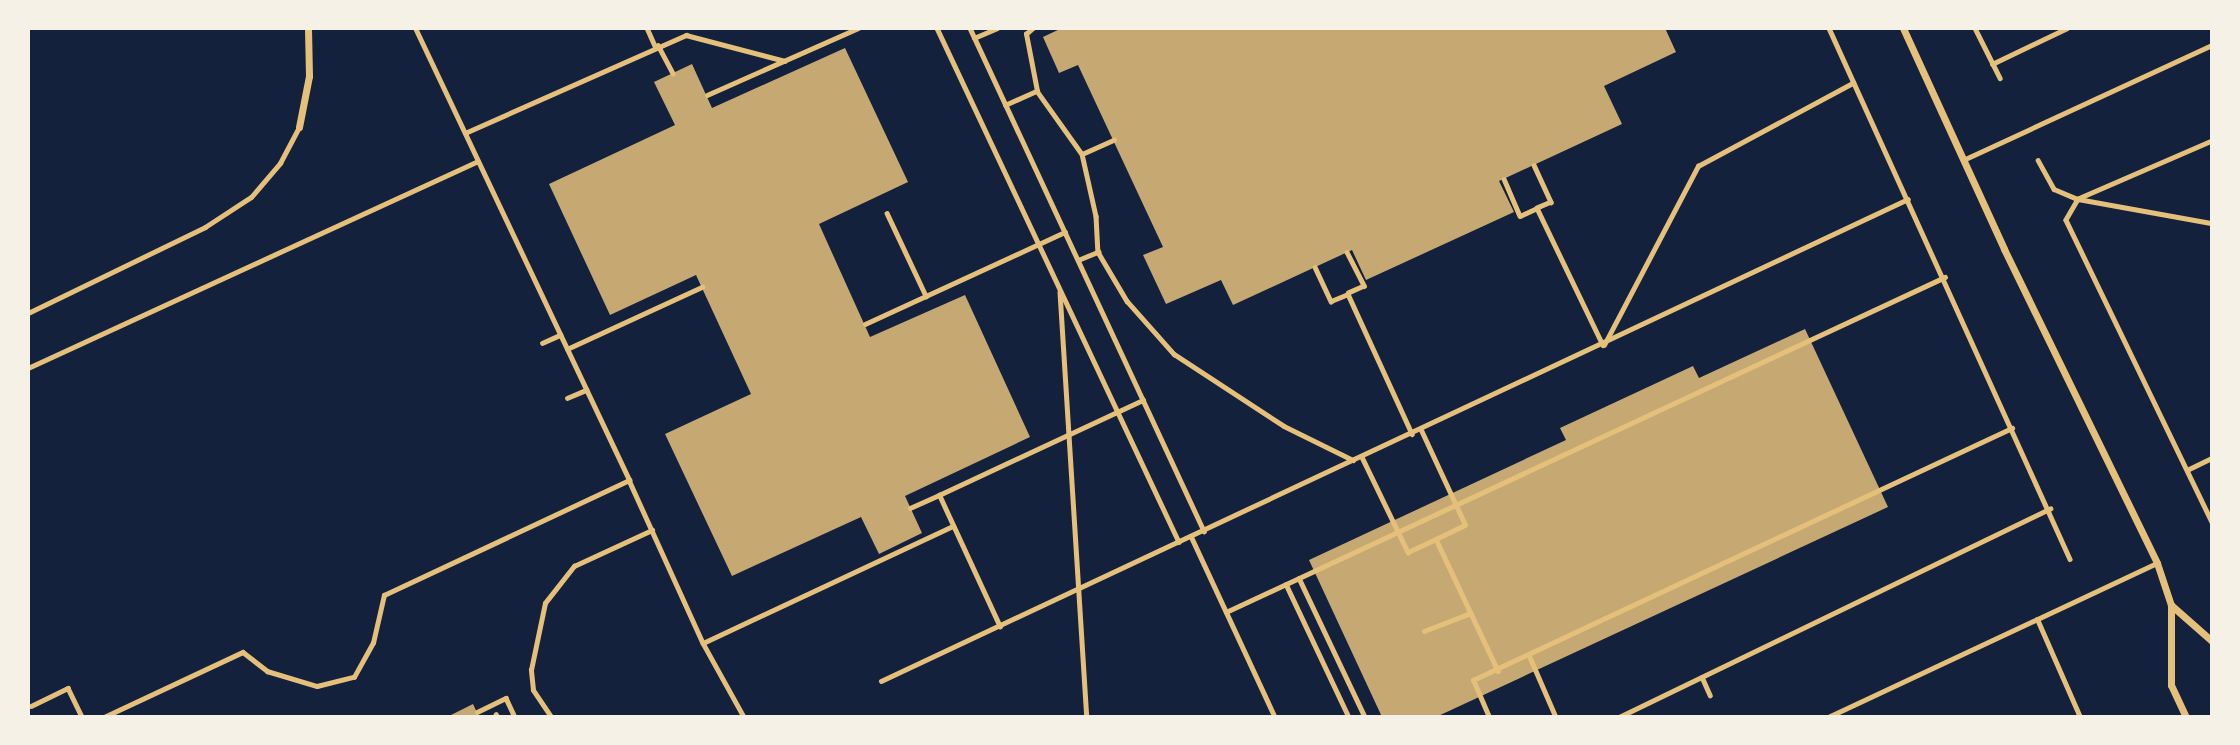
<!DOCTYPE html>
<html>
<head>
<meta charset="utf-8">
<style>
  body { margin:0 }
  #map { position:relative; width:2240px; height:745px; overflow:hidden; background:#14213d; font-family:Montserrat,sans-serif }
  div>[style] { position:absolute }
  .building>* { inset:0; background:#c6a872 }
  .path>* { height:4.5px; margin:-2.25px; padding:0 2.25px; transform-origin:2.25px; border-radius:2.25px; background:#e5c07b }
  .service>* { height:5px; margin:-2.5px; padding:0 2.5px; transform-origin:2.5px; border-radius:2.5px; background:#e5c07b }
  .minor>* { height:7px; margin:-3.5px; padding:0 3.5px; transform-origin:3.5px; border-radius:3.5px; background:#e5c07b }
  span { translate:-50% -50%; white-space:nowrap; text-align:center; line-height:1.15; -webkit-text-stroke:5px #f6f1e7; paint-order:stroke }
  .frame { position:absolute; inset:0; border:30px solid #f6f1e7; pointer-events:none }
</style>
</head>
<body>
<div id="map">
  <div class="building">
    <div style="clip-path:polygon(1062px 28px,1665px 28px,1676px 52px,1604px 86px,1622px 124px,1499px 181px,1514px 212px,1366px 280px,1352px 250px,1233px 305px,1221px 280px,1166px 304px,1143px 255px,1163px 247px,1078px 65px,1059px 73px,1043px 37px)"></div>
    <div style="clip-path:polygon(845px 48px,908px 182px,819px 224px,870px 337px,965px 295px,1030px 437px,905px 496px,922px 533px,879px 554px,861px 517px,732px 576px,665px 434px,751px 394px,696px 275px,610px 315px,549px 184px,675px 125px,654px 82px,692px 64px,712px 108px)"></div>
    <div style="clip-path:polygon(1805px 329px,1888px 507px,1436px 717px,1382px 717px,1309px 560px,1566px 440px,1560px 428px,1693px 366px,1699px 378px)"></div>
    <div style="clip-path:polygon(473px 704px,479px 717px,447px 717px)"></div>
  </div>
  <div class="path">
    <div style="left:647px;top:28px;width:20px;rotate:66deg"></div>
    <div style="left:937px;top:28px;width:568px;rotate:64.79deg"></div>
    <div style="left:970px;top:28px;width:555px;rotate:65.05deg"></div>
    <div style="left:1829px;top:28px;width:583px;rotate:65.59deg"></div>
    <div style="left:1975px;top:28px;width:56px;rotate:63.4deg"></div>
    <div style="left:974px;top:38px;width:25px;rotate:-23deg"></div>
    <div style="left:658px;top:45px;width:32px;rotate:62deg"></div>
    <div style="left:1992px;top:64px;width:83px;rotate:-25.6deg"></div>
    <div style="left:1037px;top:91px;width:77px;rotate:54.5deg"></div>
    <div style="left:1082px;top:154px;width:35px;rotate:-24deg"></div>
    <div style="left:707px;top:95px;width:165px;rotate:-23.9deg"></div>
    <div style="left:1005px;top:105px;width:35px;rotate:-24deg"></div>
    <div style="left:1037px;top:91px;width:58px;rotate:-100.9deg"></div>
    <div style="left:1026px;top:34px;width:9px;rotate:-41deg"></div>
    <div style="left:465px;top:133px;width:242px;rotate:-23.9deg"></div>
    <div style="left:686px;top:35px;width:102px;rotate:14.7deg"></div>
    <div style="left:2212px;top:141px;width:146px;rotate:156.6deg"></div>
    <div style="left:2078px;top:199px;width:136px;rotate:10.2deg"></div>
    <div style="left:1082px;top:154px;width:64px;rotate:77.3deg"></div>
    <div style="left:1096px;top:216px;width:36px;rotate:87deg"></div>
    <div style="left:1098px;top:252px;width:57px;rotate:59.4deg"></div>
    <div style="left:1127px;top:301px;width:71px;rotate:48.4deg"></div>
    <div style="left:1174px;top:354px;width:131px;rotate:33.2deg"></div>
    <div style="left:1284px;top:426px;width:77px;rotate:26.2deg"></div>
    <div style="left:2038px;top:160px;width:33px;rotate:61deg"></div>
    <div style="left:2054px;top:189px;width:26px;rotate:23deg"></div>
    <div style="left:2078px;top:199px;width:24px;rotate:120deg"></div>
    <div style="left:2066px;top:220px;width:335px;rotate:64.2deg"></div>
    <div style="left:1534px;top:165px;width:41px;rotate:65.3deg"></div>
    <div style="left:1551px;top:202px;width:15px;rotate:157deg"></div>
    <div style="left:1537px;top:208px;width:152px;rotate:64.3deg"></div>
    <div style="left:1504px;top:179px;width:40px;rotate:66.6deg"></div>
    <div style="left:1520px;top:216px;width:19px;rotate:-25deg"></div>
    <div style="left:887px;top:213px;width:92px;rotate:64.8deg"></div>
    <div style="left:1347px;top:252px;width:38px;rotate:63deg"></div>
    <div style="left:1364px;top:286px;width:17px;rotate:156deg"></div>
    <div style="left:1078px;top:260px;width:22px;rotate:-22deg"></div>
    <div style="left:1315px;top:267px;width:38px;rotate:65deg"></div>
    <div style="left:1331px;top:301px;width:18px;rotate:-22deg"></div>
    <div style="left:1348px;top:294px;width:154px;rotate:65.4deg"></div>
    <div style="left:1060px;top:292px;width:426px;rotate:86.4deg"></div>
    <div style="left:865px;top:324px;width:220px;rotate:-24.7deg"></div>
    <div style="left:542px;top:343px;width:20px;rotate:-24deg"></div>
    <div style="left:1604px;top:345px;width:202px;rotate:-62.3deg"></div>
    <div style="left:1698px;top:166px;width:176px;rotate:-28.2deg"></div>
    <div style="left:567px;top:349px;width:149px;rotate:-24.7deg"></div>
    <div style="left:28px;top:368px;width:495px;rotate:-24.7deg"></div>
    <div style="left:567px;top:398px;width:21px;rotate:-23deg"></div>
    <div style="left:1362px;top:457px;width:106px;rotate:64.2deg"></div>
    <div style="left:1408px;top:552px;width:31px;rotate:-25deg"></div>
    <div style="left:1436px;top:539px;width:32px;rotate:-26deg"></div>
    <div style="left:1465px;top:525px;width:105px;rotate:-114.9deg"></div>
    <div style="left:2187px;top:470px;width:28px;rotate:-26deg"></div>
    <div style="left:629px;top:480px;width:179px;rotate:65.6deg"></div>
    <div style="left:703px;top:643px;width:85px;rotate:61deg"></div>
    <div style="left:910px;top:508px;width:32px;rotate:-24deg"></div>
    <div style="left:1191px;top:536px;width:200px;rotate:65.1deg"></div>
    <div style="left:1436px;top:539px;width:146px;rotate:64.8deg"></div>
    <div style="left:1299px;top:578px;width:154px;rotate:64.6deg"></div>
    <div style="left:1286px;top:584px;width:147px;rotate:64.7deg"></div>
    <div style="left:1226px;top:612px;width:793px;rotate:-24.98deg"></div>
    <div style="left:1000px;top:627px;width:145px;rotate:-114.8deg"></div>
    <div style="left:939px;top:495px;width:225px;rotate:-25deg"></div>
    <div style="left:1424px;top:631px;width:50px;rotate:-21deg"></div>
    <div style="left:703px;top:643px;width:276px;rotate:-25.1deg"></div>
    <div style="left:1529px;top:655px;width:68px;rotate:66.5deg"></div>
    <div style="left:1702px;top:677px;width:20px;rotate:66deg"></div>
    <div style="left:881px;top:681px;width:1134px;rotate:-25.14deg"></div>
    <div style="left:31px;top:706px;width:41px;rotate:-25.9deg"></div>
    <div style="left:68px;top:688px;width:32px;rotate:64deg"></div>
    <div style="left:477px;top:712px;width:32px;rotate:-26deg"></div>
    <div style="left:506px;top:698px;width:21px;rotate:65deg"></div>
    <div style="left:496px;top:714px;width:4px;rotate:56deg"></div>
    <div style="left:104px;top:717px;width:153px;rotate:-25.1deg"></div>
    <div style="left:243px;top:652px;width:31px;rotate:38deg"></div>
    <div style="left:267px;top:671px;width:52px;rotate:16.7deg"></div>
    <div style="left:317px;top:686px;width:38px;rotate:-14deg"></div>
    <div style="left:354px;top:677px;width:39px;rotate:-61deg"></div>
    <div style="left:373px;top:643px;width:49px;rotate:-77.1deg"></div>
    <div style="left:384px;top:595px;width:271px;rotate:-25.1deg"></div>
    <div style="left:629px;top:480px;width:500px;rotate:-115.34deg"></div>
    <div style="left:551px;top:717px;width:32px;rotate:-124deg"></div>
    <div style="left:533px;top:690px;width:20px;rotate:-96deg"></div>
    <div style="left:531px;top:670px;width:68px;rotate:-78.2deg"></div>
    <div style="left:545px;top:603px;width:47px;rotate:-51.9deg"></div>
    <div style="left:574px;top:566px;width:86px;rotate:-24.8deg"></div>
    <div style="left:1489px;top:717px;width:40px;rotate:-113.4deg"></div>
    <div style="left:1473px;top:680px;width:595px;rotate:-25.06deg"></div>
    <div style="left:1619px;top:717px;width:479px;rotate:-25.8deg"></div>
  </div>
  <div class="service">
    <div style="left:1963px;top:160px;width:274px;rotate:-24.8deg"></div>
    <div style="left:28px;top:313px;width:197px;rotate:-25.9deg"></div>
    <div style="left:205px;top:227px;width:55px;rotate:-33.1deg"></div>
    <div style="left:251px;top:197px;width:45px;rotate:-49.5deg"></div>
    <div style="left:280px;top:163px;width:41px;rotate:-62.2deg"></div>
    <div style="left:2037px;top:619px;width:107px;rotate:66.3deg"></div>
    <div style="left:1828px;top:717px;width:363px;rotate:-25.1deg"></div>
  </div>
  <div class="minor">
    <div style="left:1903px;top:28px;width:243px;rotate:65.4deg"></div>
    <div style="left:2004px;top:249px;width:349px;rotate:64deg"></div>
    <div style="left:2157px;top:563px;width:44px;rotate:71.6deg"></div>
    <div style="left:2171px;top:605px;width:80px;rotate:90deg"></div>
    <div style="left:2171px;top:685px;width:35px;rotate:65deg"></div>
    <div style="left:299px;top:127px;width:52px;rotate:-78.9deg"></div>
    <div style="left:309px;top:76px;width:48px;rotate:-91.2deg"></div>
    <div style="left:2171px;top:605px;width:55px;rotate:41.3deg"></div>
  </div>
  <div class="frame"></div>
</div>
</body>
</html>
